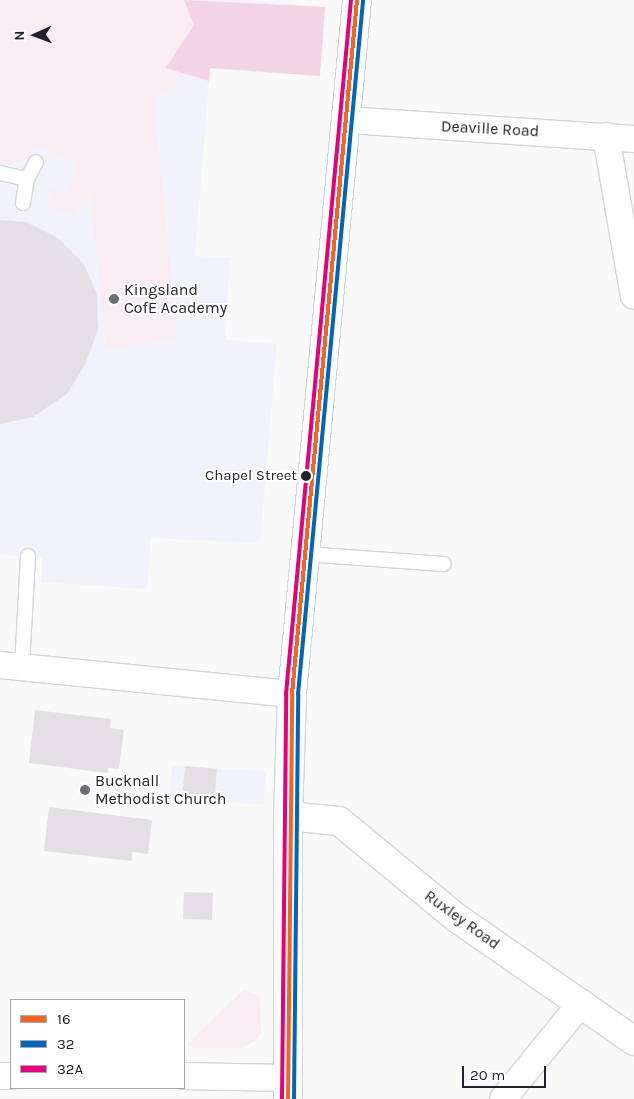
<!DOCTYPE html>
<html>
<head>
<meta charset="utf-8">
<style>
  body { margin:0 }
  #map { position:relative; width:634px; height:1099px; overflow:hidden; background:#f9f9f9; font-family:Karla,sans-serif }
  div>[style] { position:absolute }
  .built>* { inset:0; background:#f2f2fc; transform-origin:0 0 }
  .green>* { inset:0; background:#f9edf3 }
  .forest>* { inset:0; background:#f3d4e4 }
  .building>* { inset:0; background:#e3dfe5; transform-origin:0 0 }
  .roads { filter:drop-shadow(1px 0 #d5d6dc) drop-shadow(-1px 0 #d5d6dc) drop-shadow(0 1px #d5d6dc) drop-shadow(0 -1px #d5d6dc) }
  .service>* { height:14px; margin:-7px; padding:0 7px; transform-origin:7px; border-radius:7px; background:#fefefe }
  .minor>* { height:26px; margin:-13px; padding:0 13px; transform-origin:13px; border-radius:13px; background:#fefefe }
  .tertiary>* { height:28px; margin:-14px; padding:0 14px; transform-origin:14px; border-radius:14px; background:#fefefe }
  .trunk>* { height:28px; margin:-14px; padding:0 14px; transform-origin:14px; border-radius:14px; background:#fefefe }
  .bus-1>* { height:4px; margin:-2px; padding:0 2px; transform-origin:2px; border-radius:2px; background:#f26522 }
  .bus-2>* { height:4px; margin:-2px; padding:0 2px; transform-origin:2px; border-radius:2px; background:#0065bd }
  .bus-3>* { height:4px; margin:-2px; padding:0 2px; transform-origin:2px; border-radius:2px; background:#e5007d }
  .dots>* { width:14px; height:14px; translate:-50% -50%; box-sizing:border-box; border:2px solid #fff; border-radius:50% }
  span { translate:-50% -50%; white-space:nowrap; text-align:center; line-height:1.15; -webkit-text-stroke:4px #fff; paint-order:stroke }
  .bus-label { font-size:15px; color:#22222f }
  .right { translate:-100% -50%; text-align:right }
  .street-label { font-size:16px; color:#22222f }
  .poi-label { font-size:16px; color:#22222f }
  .left { translate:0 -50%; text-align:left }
  .legend { position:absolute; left:10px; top:999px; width:175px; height:90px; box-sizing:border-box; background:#fff; border:1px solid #a7a7ac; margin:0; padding:6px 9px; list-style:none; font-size:15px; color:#22222f }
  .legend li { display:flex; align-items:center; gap:10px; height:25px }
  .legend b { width:25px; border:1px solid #a7a7ac }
  .north { position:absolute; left:10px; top:10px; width:50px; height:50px; -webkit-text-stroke:4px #fff; paint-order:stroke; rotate:268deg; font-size:14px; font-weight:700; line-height:20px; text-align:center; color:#22222f }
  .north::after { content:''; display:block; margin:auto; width:18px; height:22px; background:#22222f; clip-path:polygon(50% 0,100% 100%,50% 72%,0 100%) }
  .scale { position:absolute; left:462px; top:1066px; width:84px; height:22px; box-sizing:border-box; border:2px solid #22222f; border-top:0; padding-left:6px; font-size:15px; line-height:18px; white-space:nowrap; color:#22222f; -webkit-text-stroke:4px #fff; paint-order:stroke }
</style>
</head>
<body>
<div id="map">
  <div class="built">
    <div style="clip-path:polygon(0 0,243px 0,325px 7px,320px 76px,210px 69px,195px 256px,230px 258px,225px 340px,277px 344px,260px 543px,151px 538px,147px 589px,41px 582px,42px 558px,0 554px)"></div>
    <div style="left:172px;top:765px;width:94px;height:33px;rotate:4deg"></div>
  </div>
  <div class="green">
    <div style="clip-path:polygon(0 0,184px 0,194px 25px,166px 68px,184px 74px,170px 91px,154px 98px,177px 340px,106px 348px,90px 194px,72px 215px,46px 207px,52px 188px,66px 193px,77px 162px,33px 146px,27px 159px,11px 164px,0 161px)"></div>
    <div style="clip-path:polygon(244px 989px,260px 997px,261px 1033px,255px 1041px,243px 1048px,190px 1048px,188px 1043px)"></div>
  </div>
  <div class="forest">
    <div style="clip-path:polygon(184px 0,325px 7px,320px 76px,210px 68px,209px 81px,166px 68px,194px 25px)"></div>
  </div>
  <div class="building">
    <div style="clip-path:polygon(0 220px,26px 222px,58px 238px,84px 264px,97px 294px,98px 330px,85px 365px,67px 394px,33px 417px,0 424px)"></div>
    <div style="clip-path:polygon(35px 710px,111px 719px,110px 728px,124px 730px,119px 769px,108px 768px,108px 773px,29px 763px)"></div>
    <div style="left:185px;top:766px;width:32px;height:31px;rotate:5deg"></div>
    <div style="clip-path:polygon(49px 807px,152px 820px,148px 854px,132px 852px,132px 861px,44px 851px)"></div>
    <div style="left:184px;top:892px;width:29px;height:27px;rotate:2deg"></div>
  </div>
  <div class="roads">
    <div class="service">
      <div style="left:0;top:173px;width:28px;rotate:13deg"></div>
      <div style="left:23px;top:203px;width:24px;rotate:-81deg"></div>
      <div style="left:27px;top:179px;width:19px;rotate:-62deg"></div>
      <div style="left:305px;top:554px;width:139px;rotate:4.1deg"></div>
      <div style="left:22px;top:667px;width:111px;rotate:-86.9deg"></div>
    </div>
    <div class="minor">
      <div style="left:347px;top:120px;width:288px;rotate:3.8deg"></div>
      <div style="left:606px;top:136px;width:162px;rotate:80.1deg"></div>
      <div style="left:0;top:665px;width:293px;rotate:5.7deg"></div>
      <div style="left:0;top:1076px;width:11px"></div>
      <div style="left:184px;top:1076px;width:104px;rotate:1.1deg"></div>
      <div style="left:503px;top:1099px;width:124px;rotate:-50.9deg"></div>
    </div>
    <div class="tertiary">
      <div style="left:288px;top:816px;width:51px;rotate:5.6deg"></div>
      <div style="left:339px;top:821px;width:154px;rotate:39.5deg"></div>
      <div style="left:458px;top:919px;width:214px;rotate:34.7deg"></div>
    </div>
    <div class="trunk">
      <div style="left:288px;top:1099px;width:283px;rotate:-90deg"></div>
      <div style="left:288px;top:816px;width:122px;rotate:-88.1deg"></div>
      <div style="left:292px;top:694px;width:697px;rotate:-84.65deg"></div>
    </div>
  </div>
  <div class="bus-1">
    <div style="left:288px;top:1099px;width:405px;rotate:-89.4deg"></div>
    <div style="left:292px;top:694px;width:697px;rotate:-84.65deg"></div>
  </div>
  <div class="bus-2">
    <div style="left:294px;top:1099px;width:405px;rotate:-89.4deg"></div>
    <div style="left:298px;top:694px;width:696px;rotate:-84.64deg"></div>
  </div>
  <div class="bus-3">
    <div style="left:282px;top:1099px;width:405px;rotate:-89.4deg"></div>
    <div style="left:286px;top:694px;width:697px;rotate:-84.65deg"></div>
  </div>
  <div class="dots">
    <div style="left:114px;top:299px;background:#6d6d76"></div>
    <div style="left:306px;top:476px;background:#22222f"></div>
    <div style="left:85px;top:790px;background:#6d6d76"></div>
  </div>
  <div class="bus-label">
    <span class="right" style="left:297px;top:476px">Chapel Street</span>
  </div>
  <div class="street-label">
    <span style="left:490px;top:129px;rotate:3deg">Deaville Road</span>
    <span style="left:462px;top:920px;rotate:36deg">Ruxley Road</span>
  </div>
  <div class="poi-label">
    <span class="left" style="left:124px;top:299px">Kingsland<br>CofE Academy</span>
    <span class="left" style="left:95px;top:790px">Bucknall<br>Methodist Church</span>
  </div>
  <ul class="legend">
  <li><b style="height:6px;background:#f26522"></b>16</li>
  <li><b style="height:6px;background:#0065bd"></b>32</li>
  <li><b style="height:6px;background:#e5007d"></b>32A</li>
  </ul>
  <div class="north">N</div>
  <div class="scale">20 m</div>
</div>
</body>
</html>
